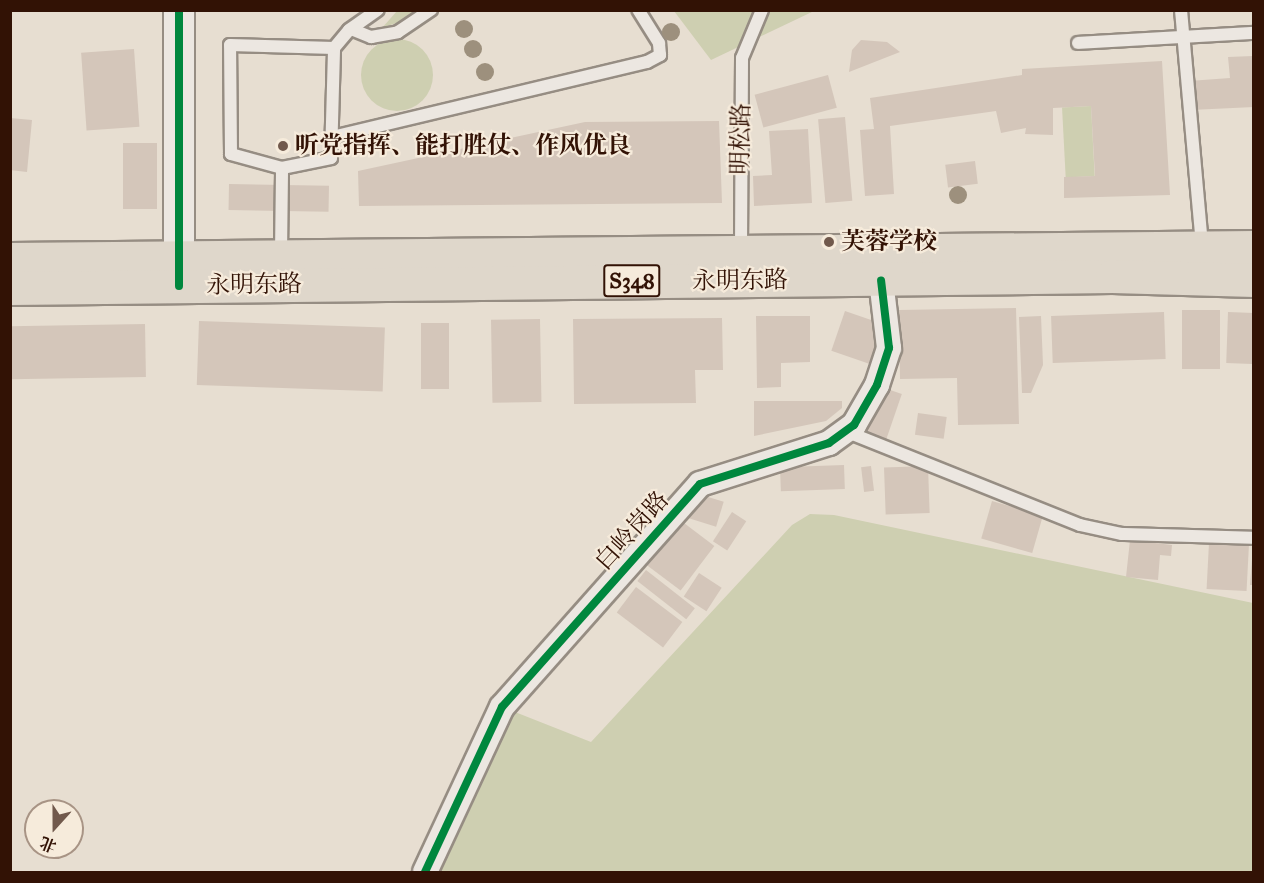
<!DOCTYPE html>
<html>
<head>
<meta charset="utf-8">
<style>
  body { margin:0 }
  #map { position:relative; width:1264px; height:883px; overflow:hidden; background:#e7ded1; font-family:"IM FELL Great Primer","Noto Serif SC",serif }
  div>[style] { position:absolute }
  .green>* { inset:0; background:#cecfb1; transform-origin:0 0 }
  .round { border-radius:50% }
  .building>* { inset:0; background:#d4c6ba; transform-origin:0 0 }
  .roads { filter:drop-shadow(2px 0 #968d83) drop-shadow(-2px 0 #968d83) drop-shadow(0 2px #968d83) drop-shadow(0 -2px #968d83) }
  .service>* { height:12px; margin:-6px; padding:0 6px; transform-origin:6px; border-radius:6px; background:#ece7e1 }
  .minor>* { height:24px; margin:-12px; padding:0 12px; transform-origin:12px; border-radius:12px; background:#ece7e1 }
  .tertiary>* { height:30px; margin:-15px; padding:0 15px; transform-origin:15px; border-radius:15px; background:#ece7e1 }
  .primary>* { height:33px; margin:-16.5px; padding:0 16.5px; transform-origin:16.5px; border-radius:16.5px; background:#dfd7cb }
  .cycleway>* { height:8px; margin:-4px; padding:0 4px; transform-origin:4px; border-radius:4px; background:#00873e }
  .trees>* { width:18px; height:18px; margin:-9px; border-radius:50%; background:#9d907d }
  .dots>* { width:16px; height:16px; translate:-50% -50%; box-sizing:border-box; border:3px solid #f6ebdb; border-radius:50% }
  span { translate:-50% -50%; white-space:nowrap; text-align:center; line-height:1.15; -webkit-text-stroke:4.5px #f6ebdb; paint-order:stroke }
  .shield-label span { padding:2px 4px; background:#f6ebdb; border:2px solid; border-radius:4px; -webkit-text-stroke-width:0 }
  .shield-label { font-size:22px; color:#321205; font-weight:700 }
  .street-label { font-size:24px; color:#321205 }
  .poi-label { font-size:24px; color:#321205; font-weight:700 }
  .left { translate:0 -50%; text-align:left }
  .frame { position:absolute; inset:0; border:12px solid #321205; pointer-events:none }
  .north { position:absolute; left:24px; top:799px; width:60px; height:60px; box-sizing:border-box; background:#f6ebdb; border:2px solid #a89485; border-radius:50%; rotate:201deg; font-size:16px; font-weight:700; line-height:24px; text-align:center; color:#321205 }
  .north::after { content:''; display:block; margin:auto; width:21px; height:27px; background:#71594c; clip-path:polygon(50% 0,100% 100%,50% 72%,0 100%) }
</style>
</head>
<body>
<div id="map">
  <div class="green">
    <div style="clip-path:polygon(397px 11px,430px 11px,382px 28px)"></div>
    <div style="clip-path:polygon(674px 11px,814px 11px,711px 60px)"></div>
    <div class="round" style="left:361px;top:39px;width:72px;height:72px"></div>
    <div style="left:1091px;top:106px;width:70px;height:29px;rotate:87deg"></div>
    <div style="clip-path:polygon(810px 514px,834px 515px,1253px 603px,1253px 872px,426px 872px,502px 707px,591px 742px,792px 525px)"></div>
  </div>
  <div class="building">
    <div style="clip-path:polygon(861px 40px,887px 42px,900px 52px,849px 72px,852px 50px)"></div>
    <div style="left:134px;top:49px;width:78px;height:53px;rotate:86deg"></div>
    <div style="clip-path:polygon(1253px 56px,1254px 107px,1191px 110px,1189px 81px,1230px 78px,1228px 57px)"></div>
    <div style="clip-path:polygon(1162px 61px,1170px 195px,1064px 198px,1064px 177px,1095px 176px,1091px 106px,1053px 108px,1053px 135px,1025px 134px,1026px 128px,1001px 133px,996px 111px,890px 126px,894px 194px,865px 196px,860px 130px,874px 129px,870px 98px,1022px 75px,1022px 69px)"></div>
    <div style="left:828px;top:75px;width:34px;height:76px;rotate:75deg"></div>
    <div style="left:845px;top:117px;width:84px;height:27px;rotate:85deg"></div>
    <div style="clip-path:polygon(10px 118px,32px 120px,27px 172px,10px 170px)"></div>
    <div style="clip-path:polygon(719px 121px,722px 203px,359px 206px,358px 171px,585px 122px)"></div>
    <div style="clip-path:polygon(808px 129px,812px 203px,754px 206px,753px 176px,772px 175px,769px 131px)"></div>
    <div style="left:123px;top:143px;width:34px;height:66px"></div>
    <div style="left:975px;top:161px;width:23px;height:30px;rotate:83deg"></div>
    <div style="left:229px;top:184px;width:100px;height:26px;rotate:1deg"></div>
    <div style="clip-path:polygon(1016px 308px,1019px 424px,958px 425px,957px 378px,900px 379px,899px 310px)"></div>
    <div style="left:1220px;top:310px;width:59px;height:38px;rotate:90deg"></div>
    <div style="left:845px;top:311px;width:43px;height:42px;rotate:19deg"></div>
    <div style="left:1164px;top:312px;width:47px;height:113px;rotate:88deg"></div>
    <div style="left:1228px;top:312px;width:26px;height:51px;rotate:2deg"></div>
    <div style="clip-path:polygon(756px 316px,810px 316px,810px 362px,781px 363px,781px 387px,757px 388px)"></div>
    <div style="clip-path:polygon(1041px 316px,1043px 365px,1031px 393px,1022px 393px,1019px 317px)"></div>
    <div style="clip-path:polygon(722px 318px,723px 370px,695px 370px,696px 403px,574px 404px,573px 319px)"></div>
    <div style="left:540px;top:319px;width:83px;height:49px;rotate:89deg"></div>
    <div style="left:199px;top:321px;width:186px;height:64px;rotate:2deg"></div>
    <div style="left:421px;top:323px;width:28px;height:66px"></div>
    <div style="left:145px;top:324px;width:53px;height:135px;rotate:89deg"></div>
    <div style="left:864px;top:381px;width:40px;height:62px;rotate:19deg"></div>
    <div style="clip-path:polygon(754px 401px,842px 401px,842px 408px,826px 421px,754px 436px)"></div>
    <div style="left:918px;top:413px;width:29px;height:22px;rotate:8deg"></div>
    <div style="left:844px;top:465px;width:24px;height:64px;rotate:88deg"></div>
    <div style="left:871px;top:466px;width:25px;height:10px;rotate:83deg"></div>
    <div style="left:928px;top:466px;width:47px;height:44px;rotate:88deg"></div>
    <div style="left:695px;top:493px;width:30px;height:26px;rotate:17deg"></div>
    <div style="left:992px;top:501px;width:53px;height:39px;rotate:16deg"></div>
    <div style="left:732px;top:512px;width:17px;height:35px;rotate:33deg"></div>
    <div style="left:680px;top:520px;width:43px;height:56px;rotate:37deg"></div>
    <div style="clip-path:polygon(1130px 540px,1172px 545px,1171px 556px,1160px 555px,1158px 580px,1126px 577px)"></div>
    <div style="left:1209px;top:543px;width:40px;height:46px;rotate:3deg"></div>
    <div style="clip-path:polygon(1252px 559px,1254px 559px,1254px 585px,1250px 585px)"></div>
    <div style="left:646px;top:570px;width:62px;height:14px;rotate:38deg"></div>
    <div style="left:699px;top:573px;width:27px;height:28px;rotate:33deg"></div>
    <div style="left:636px;top:587px;width:58px;height:32px;rotate:37deg"></div>
  </div>
  <div class="roads">
    <div class="service">
      <div style="left:1181px;top:10px;width:236px;rotate:84.9deg"></div>
      <div style="left:351px;top:29px;width:22px;rotate:22deg"></div>
      <div style="left:371px;top:37px;width:27px;rotate:-10deg"></div>
      <div style="left:398px;top:32px;width:40px;rotate:-34deg"></div>
      <div style="left:1078px;top:43px;width:176px;rotate:-3.3deg"></div>
      <div style="left:332px;top:137px;width:324px;rotate:-13.4deg"></div>
      <div style="left:647px;top:62px;width:15px;rotate:-28deg"></div>
      <div style="left:660px;top:55px;width:12px;rotate:-95deg"></div>
      <div style="left:659px;top:43px;width:39px;rotate:-122deg"></div>
      <div style="left:282px;top:168px;width:53px;rotate:-164.6deg"></div>
      <div style="left:231px;top:154px;width:109px;rotate:-90.5deg"></div>
      <div style="left:230px;top:45px;width:104px;rotate:1.7deg"></div>
      <div style="left:741px;top:250px;width:192px;rotate:-89.7deg"></div>
      <div style="left:742px;top:58px;width:52px;rotate:-67.4deg"></div>
      <div style="left:281px;top:254px;width:86px;rotate:-89.3deg"></div>
      <div style="left:282px;top:168px;width:50px;rotate:-11.5deg"></div>
      <div style="left:331px;top:158px;width:110px;rotate:-88.4deg"></div>
      <div style="left:334px;top:48px;width:23px;rotate:-50deg"></div>
      <div style="left:349px;top:30px;width:35px;rotate:-35deg"></div>
      <div style="left:845px;top:431px;width:253px;rotate:21.8deg"></div>
      <div style="left:1080px;top:525px;width:43px;rotate:12.1deg"></div>
      <div style="left:1122px;top:534px;width:132px;rotate:1.7deg"></div>
    </div>
    <div class="minor">
      <div style="left:425px;top:872px;width:182px;rotate:-65deg"></div>
      <div style="left:502px;top:707px;width:298px;rotate:-48.4deg"></div>
      <div style="left:700px;top:484px;width:135px;rotate:-17.6deg"></div>
      <div style="left:829px;top:443px;width:31px;rotate:-36deg"></div>
      <div style="left:854px;top:425px;width:46px;rotate:-60.1deg"></div>
      <div style="left:877px;top:385px;width:39px;rotate:-72deg"></div>
      <div style="left:889px;top:348px;width:68px;rotate:-96.7deg"></div>
    </div>
    <div class="tertiary">
      <div style="left:179px;top:283px;width:273px;rotate:-90deg"></div>
    </div>
    <div class="primary">
      <div style="left:10px;top:259px;width:1244px;rotate:-0.55deg"></div>
      <div style="left:10px;top:288px;width:1102px;rotate:-0.62deg"></div>
      <div style="left:1112px;top:276px;width:142px;rotate:1.6deg"></div>
    </div>
  </div>
  <div class="cycleway">
    <div style="left:179px;top:286px;width:276px;rotate:-90deg"></div>
    <div style="left:425px;top:872px;width:182px;rotate:-65deg"></div>
    <div style="left:502px;top:707px;width:298px;rotate:-48.4deg"></div>
    <div style="left:700px;top:484px;width:135px;rotate:-17.6deg"></div>
    <div style="left:829px;top:443px;width:31px;rotate:-36deg"></div>
    <div style="left:854px;top:425px;width:46px;rotate:-60.1deg"></div>
    <div style="left:877px;top:385px;width:39px;rotate:-72deg"></div>
    <div style="left:889px;top:348px;width:68px;rotate:-96.7deg"></div>
  </div>
  <div class="trees">
    <div style="left:464px;top:29px"></div>
    <div style="left:671px;top:32px"></div>
    <div style="left:473px;top:49px"></div>
    <div style="left:485px;top:72px"></div>
    <div style="left:958px;top:195px"></div>
  </div>
  <div class="dots">
    <div style="left:283px;top:146px;background:#71594c"></div>
    <div style="left:829px;top:242px;background:#71594c"></div>
  </div>
  <div class="shield-label">
    <span style="left:632px;top:281px">S348</span>
  </div>
  <div class="street-label">
    <span style="left:741px;top:139px;rotate:-89deg">明松路</span>
    <span style="left:740px;top:281px;rotate:-1deg">永明东路</span>
    <span style="left:254px;top:285px;rotate:-1deg">永明东路</span>
    <span style="left:632px;top:531px;rotate:-48deg">白岭岗路</span>
  </div>
  <div class="poi-label">
    <span class="left" style="left:295px;top:146px">听党指挥、能打胜仗、作风优良</span>
    <span class="left" style="left:841px;top:242px">芙蓉学校</span>
  </div>
  <div class="frame"></div>
  <div class="north">北</div>
</div>
</body>
</html>
